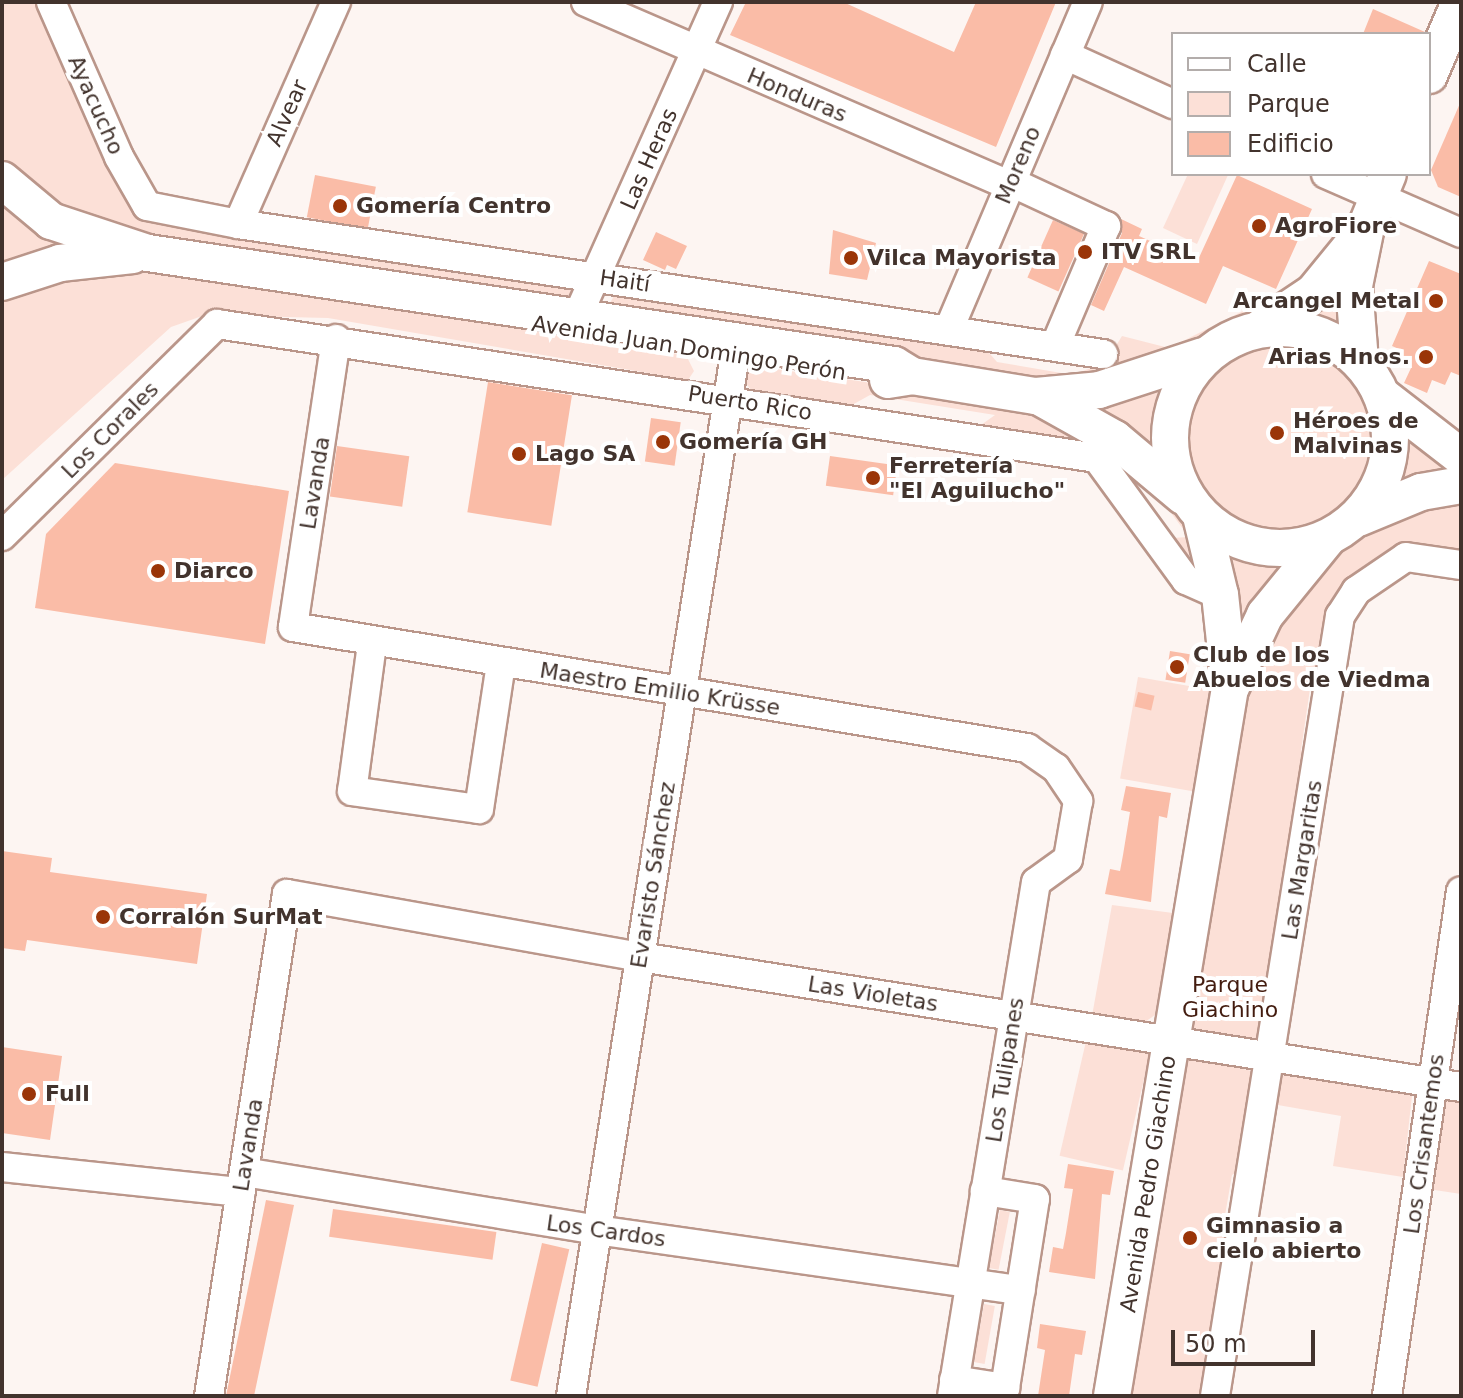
<!DOCTYPE html>
<html>
<head>
<meta charset="utf-8">
<style>
  body { margin:0 }
  #map { position:relative; width:1463px; height:1398px; overflow:hidden; background:#fdf5f2; font-family:"DejaVu Sans",sans-serif }
  div>[style] { position:absolute }
  .green>* { inset:0; background:#fce0d7; transform-origin:0 0 }
  .round { border-radius:50% }
  .building>* { inset:0; background:#fabca7; transform-origin:0 0 }
  .roads { filter:drop-shadow(2px 0 #ba968a) drop-shadow(-2px 0 #ba968a) drop-shadow(0 2px #ba968a) drop-shadow(0 -2px #ba968a) }
  .minor>* { height:28px; margin:-14px; padding:0 14px; transform-origin:14px; border-radius:14px; background:#fff }
  .major>* { height:36px; margin:-18px; padding:0 18px; transform-origin:18px; border-radius:18px; background:#fff }
  .major>.ring { margin:-18px; padding:0; box-sizing:content-box; background:none; border:36px solid #fff; border-radius:50% }
  .dots>* { width:22px; height:22px; translate:-50% -50%; box-sizing:border-box; border:4px solid #fff; border-radius:50% }
  span { translate:-50% -50%; white-space:nowrap; text-align:center; line-height:1.15; -webkit-text-stroke:8px #fff; paint-order:stroke }
  .street-label { font-size:22px; color:#42332d }
  .poi-label { font-size:22px; color:#42332d; font-weight:700 }
  .left { translate:0 -50%; text-align:left }
  .right { translate:-100% -50%; text-align:right }
  .park-label { font-size:22px; color:#431c0f }
  .frame { position:absolute; inset:0; border:4px solid #42332d; pointer-events:none }
  .legend { position:absolute; left:1171px; top:32px; width:260px; height:144px; box-sizing:border-box; background:#fff; border:2px solid #b3adab; margin:0; padding:10px 14px; list-style:none; font-size:24px; color:#42332d }
  .legend li { display:flex; align-items:center; gap:16px; height:40px }
  .legend b { width:40px; border:2px solid #b3adab }
  .scale { position:absolute; left:1171px; top:1330px; width:144px; height:36px; box-sizing:border-box; border:4px solid #42332d; border-top:0; padding-left:10px; font-size:24px; line-height:28px; white-space:nowrap; color:#42332d; -webkit-text-stroke:6px #fff; paint-order:stroke }
</style>
</head>
<body>
<div id="map">
  <div class="green">
    <div style="clip-path:polygon(2px 2px,34px 2px,106px 166px,137px 214px,571px 287px,573px 297px,564px 303px,171px 246px,58px 210px,2px 161px)"></div>
    <div style="clip-path:polygon(1188px 174px,1228px 175px,1197px 244px,1163px 228px)"></div>
    <div style="clip-path:polygon(2px 192px,84px 247px,2px 267px)"></div>
    <div style="clip-path:polygon(1345px 267px,1342px 335px,1314px 319px,1300px 318px)"></div>
    <div style="clip-path:polygon(149px 269px,666px 350px,688px 359px,694px 371px,688px 380px,328px 318px,205px 315px,171px 327px,2px 480px,2px 299px,51px 280px)"></div>
    <div style="clip-path:polygon(1281px 292px,1290px 296px,1130px 374px,1038px 385px,614px 312px,610px 303px,615px 294px,984px 347px,997px 362px,1073px 375px,1106px 362px,1122px 336px,1169px 348px)"></div>
    <div class="round" style="left:1185px;top:340px;width:194px;height:194px"></div>
    <div style="clip-path:polygon(755px 366px,1043px 408px,1108px 443px,1143px 469px,1176px 499px,1193px 539px,1196px 572px,1171px 538px,1189px 537px,1137px 467px,1120px 466px,1105px 446px,981px 425px,995px 415px,870px 395px,852px 405px,751px 390px,740px 375px)"></div>
    <div style="clip-path:polygon(1160px 385px,1153px 427px,1157px 452px,1073px 399px)"></div>
    <div style="clip-path:polygon(1398px 427px,1461px 468px,1390px 490px,1400px 456px)"></div>
    <div style="clip-path:polygon(1461px 498px,1461px 556px,1356px 581px,1324px 681px,1310px 689px,1301px 750px,1311px 761px,1260px 1042px,1185px 1030px,1245px 686px,1259px 654px,1320px 563px,1348px 539px,1372px 524px)"></div>
    <div style="clip-path:polygon(1229px 553px,1243px 560px,1290px 560px,1241px 640px,1224px 554px)"></div>
    <div style="left:1138px;top:677px;width:75px;height:103px;rotate:10deg"></div>
    <div style="clip-path:polygon(1112px 905px,1173px 913px,1155px 1015px,1142px 1024px,1092px 1016px)"></div>
    <div style="left:1087px;top:1037px;width:65px;height:122px;rotate:13deg"></div>
    <div style="clip-path:polygon(1190px 1056px,1256px 1072px,1245px 1167px,1232px 1175px,1224px 1221px,1234px 1233px,1208px 1396px,1121px 1396px,1180px 1059px)"></div>
    <div style="clip-path:polygon(1294px 1070px,1403px 1088px,1412px 1096px,1403px 1177px,1333px 1166px,1341px 1116px,1272px 1104px,1281px 1073px)"></div>
    <div style="clip-path:polygon(1461px 1098px,1461px 1194px,1428px 1189px,1440px 1112px,1447px 1100px)"></div>
    <div style="left:1000px;top:1210px;width:10px;height:59px;rotate:11deg"></div>
    <div style="left:984px;top:1304px;width:11px;height:59px;rotate:10deg"></div>
  </div>
  <div class="building">
    <div style="clip-path:polygon(746px 2px,843px 2px,954px 52px,976px 2px,1056px 2px,996px 147px,730px 35px)"></div>
    <div style="clip-path:polygon(1373px 9px,1425px 32px,1424px 34px,1363px 34px)"></div>
    <div style="clip-path:polygon(1461px 101px,1461px 197px,1438px 187px,1431px 170px)"></div>
    <div style="left:315px;top:175px;width:62px;height:43px;rotate:11deg"></div>
    <div style="clip-path:polygon(1237px 175px,1312px 209px,1276px 289px,1223px 266px,1206px 304px,1124px 267px,1104px 311px,1091px 305px,1122px 233px,1121px 219px,1142px 229px,1139px 236px,1197px 262px)"></div>
    <div style="left:1053px;top:220px;width:34px;height:63px;rotate:24deg"></div>
    <div style="clip-path:polygon(833px 230px,876px 243px,867px 280px,829px 274px)"></div>
    <div style="clip-path:polygon(656px 232px,687px 246px,676px 269px,667px 265px,665px 270px,643px 260px)"></div>
    <div style="clip-path:polygon(1429px 261px,1461px 274px,1461px 376px,1451px 372px,1445px 385px,1432px 380px,1427px 393px,1404px 383px,1411px 368px,1393px 361px,1399px 349px,1392px 346px)"></div>
    <div style="left:488px;top:382px;width:85px;height:132px;rotate:9deg"></div>
    <div style="left:651px;top:418px;width:30px;height:44px;rotate:8deg"></div>
    <div style="left:337px;top:446px;width:73px;height:51px;rotate:8deg"></div>
    <div style="left:830px;top:456px;width:68px;height:30px;rotate:8deg"></div>
    <div style="clip-path:polygon(115px 463px,289px 491px,265px 644px,35px 608px,46px 534px)"></div>
    <div style="left:1170px;top:651px;width:20px;height:29px;rotate:9deg"></div>
    <div style="left:1138px;top:692px;width:17px;height:15px;rotate:13deg"></div>
    <div style="clip-path:polygon(1126px 786px,1171px 793px,1167px 818px,1159px 816px,1151px 902px,1105px 894px,1110px 869px,1120px 871px,1123px 855px,1130px 812px,1121px 810px)"></div>
    <div style="clip-path:polygon(2px 851px,52px 858px,50px 872px,207px 894px,197px 964px,27px 940px,25px 951px,2px 948px)"></div>
    <div style="clip-path:polygon(2px 1047px,62px 1056px,50px 1140px,2px 1133px)"></div>
    <div style="clip-path:polygon(1068px 1164px,1114px 1171px,1110px 1195px,1102px 1194px,1095px 1279px,1049px 1272px,1053px 1247px,1063px 1249px,1066px 1233px,1073px 1189px,1064px 1188px)"></div>
    <div style="clip-path:polygon(266px 1200px,294px 1205px,289px 1229px,254px 1396px,226px 1396px)"></div>
    <div style="left:333px;top:1209px;width:165px;height:28px;rotate:8deg"></div>
    <div style="left:542px;top:1243px;width:28px;height:141px;rotate:13deg"></div>
    <div style="clip-path:polygon(1040px 1324px,1086px 1331px,1082px 1355px,1075px 1354px,1069px 1396px,1038px 1396px,1045px 1350px,1037px 1348px)"></div>
  </div>
  <div class="roads">
    <div class="minor">
      <div style="left:51px;top:2px;width:169px;rotate:66.3deg"></div>
      <div style="left:119px;top:157px;width:56px;rotate:60.3deg"></div>
      <div style="left:147px;top:206px;width:93px;rotate:11.2deg"></div>
      <div style="left:238px;top:224px;width:875px;rotate:8.55deg"></div>
      <div style="left:586px;top:2px;width:461px;rotate:23.4deg"></div>
      <div style="left:1065px;top:55px;width:119px;rotate:24.4deg"></div>
      <div style="left:1326px;top:174px;width:147px;rotate:23.6deg"></div>
      <div style="left:1011px;top:182px;width:105px;rotate:24.9deg"></div>
      <div style="left:1106px;top:226px;width:130px;rotate:113deg"></div>
      <div style="left:238px;top:224px;width:243px;rotate:-66.2deg"></div>
      <div style="left:578px;top:315px;width:343px;rotate:-65.9deg"></div>
      <div style="left:949px;top:329px;width:355px;rotate:-67deg"></div>
      <div style="left:336px;top:339px;width:291px;rotate:98.5deg"></div>
      <div style="left:293px;top:627px;width:744px;rotate:9.36deg"></div>
      <div style="left:1027px;top:748px;width:35px;rotate:35deg"></div>
      <div style="left:1056px;top:768px;width:40px;rotate:56deg"></div>
      <div style="left:1078px;top:801px;width:59px;rotate:99.8deg"></div>
      <div style="left:1068px;top:859px;width:39px;rotate:144deg"></div>
      <div style="left:1036px;top:882px;width:521px;rotate:99.28deg"></div>
      <div style="left:2px;top:536px;width:302px;rotate:-44.6deg"></div>
      <div style="left:217px;top:324px;width:890px;rotate:8.66deg"></div>
      <div style="left:1097px;top:458px;width:151px;rotate:53.9deg"></div>
      <div style="left:1186px;top:580px;width:37px;rotate:24deg"></div>
      <div style="left:372px;top:644px;width:148px;rotate:97.7deg"></div>
      <div style="left:352px;top:791px;width:128px;rotate:8.1deg"></div>
      <div style="left:479px;top:809px;width:147px;rotate:-81.4deg"></div>
      <div style="left:2px;top:1167px;width:240px;rotate:6deg"></div>
      <div style="left:244px;top:1172px;width:358px;rotate:9.3deg"></div>
      <div style="left:597px;top:1230px;width:428px;rotate:8.1deg"></div>
      <div style="left:954px;top:1380px;width:52px;rotate:8.9deg"></div>
      <div style="left:1005px;top:1388px;width:191px;rotate:-81deg"></div>
      <div style="left:1035px;top:1199px;width:51px;rotate:-170.9deg"></div>
      <div style="left:209px;top:1396px;width:508px;rotate:-81.17deg"></div>
      <div style="left:287px;top:894px;width:359px;rotate:10.1deg"></div>
      <div style="left:640px;top:957px;width:831px;rotate:9deg"></div>
      <div style="left:571px;top:1396px;width:1054px;rotate:-81.05deg"></div>
      <div style="left:1215px;top:1396px;width:790px;rotate:-80.9deg"></div>
      <div style="left:1340px;top:616px;width:30px;rotate:-57deg"></div>
      <div style="left:1356px;top:591px;width:60px;rotate:-34.2deg"></div>
      <div style="left:1406px;top:557px;width:56px;rotate:8.3deg"></div>
      <div style="left:1387px;top:1396px;width:510px;rotate:-81.66deg"></div>
    </div>
    <div class="major">
      <div style="left:1429px;top:75px;width:79px;rotate:-67deg"></div>
      <div style="left:2px;top:180px;width:64px;rotate:39.9deg"></div>
      <div style="left:51px;top:221px;width:102px;rotate:18.3deg"></div>
      <div style="left:148px;top:253px;width:754px;rotate:8.54deg"></div>
      <div style="left:894px;top:365px;width:21px;rotate:31deg"></div>
      <div style="left:2px;top:282px;width:61px;rotate:-18.1deg"></div>
      <div style="left:60px;top:263px;width:73px;rotate:-6.3deg"></div>
      <div style="left:1262px;top:327px;width:63px;rotate:-33.9deg"></div>
      <div style="left:1314px;top:292px;width:77px;rotate:-50.8deg"></div>
      <div class="ring" style="left:1170px;top:328px;width:184px;height:184px"></div>
      <div style="left:1360px;top:361px;width:75px;rotate:-94.6deg"></div>
      <div style="left:1354px;top:286px;width:60px;rotate:-78.5deg"></div>
      <div style="left:1366px;top:227px;width:57px;rotate:-67.5deg"></div>
      <div style="left:888px;top:380px;width:24px;rotate:-9deg"></div>
      <div style="left:912px;top:376px;width:126px;rotate:9.2deg"></div>
      <div style="left:1036px;top:396px;width:63px;rotate:-5.4deg"></div>
      <div style="left:1099px;top:390px;width:109px;rotate:-18.1deg"></div>
      <div style="left:1038px;top:396px;width:88px;rotate:29.2deg"></div>
      <div style="left:1115px;top:439px;width:89px;rotate:40deg"></div>
      <div style="left:1385px;top:398px;width:96px;rotate:37.8deg"></div>
      <div style="left:1358px;top:518px;width:68px;rotate:-22.4deg"></div>
      <div style="left:1421px;top:492px;width:41px;rotate:-9.9deg"></div>
      <div style="left:1231px;top:687px;width:80px;rotate:-64.7deg"></div>
      <div style="left:1265px;top:615px;width:98px;rotate:-50.8deg"></div>
      <div style="left:1112px;top:1396px;width:718px;rotate:-80.54deg"></div>
      <div style="left:1230px;top:688px;width:94px;rotate:-96.1deg"></div>
      <div style="left:1220px;top:595px;width:81px;rotate:-103.5deg"></div>
    </div>
  </div>
  <div class="dots">
    <div style="left:340px;top:206px;background:#9a3508"></div>
    <div style="left:1259px;top:226px;background:#9a3508"></div>
    <div style="left:1085px;top:252px;background:#9a3508"></div>
    <div style="left:851px;top:258px;background:#9a3508"></div>
    <div style="left:1436px;top:301px;background:#9a3508"></div>
    <div style="left:1426px;top:357px;background:#9a3508"></div>
    <div style="left:1277px;top:433px;background:#9a3508"></div>
    <div style="left:663px;top:442px;background:#9a3508"></div>
    <div style="left:519px;top:454px;background:#9a3508"></div>
    <div style="left:873px;top:478px;background:#9a3508"></div>
    <div style="left:158px;top:571px;background:#9a3508"></div>
    <div style="left:1177px;top:667px;background:#9a3508"></div>
    <div style="left:103px;top:917px;background:#9a3508"></div>
    <div style="left:29px;top:1094px;background:#9a3508"></div>
    <div style="left:1190px;top:1238px;background:#9a3508"></div>
  </div>
  <div class="street-label">
    <span style="left:797px;top:95px;rotate:23deg">Honduras</span>
    <span style="left:96px;top:105px;rotate:66deg">Ayacucho</span>
    <span style="left:287px;top:113px;rotate:-66deg">Alvear</span>
    <span style="left:649px;top:159px;rotate:-66deg">Las Heras</span>
    <span style="left:1018px;top:165px;rotate:-67deg">Moreno</span>
    <span style="left:625px;top:281px;rotate:8deg">Haití</span>
    <span style="left:689px;top:348px;rotate:9deg">Avenida Juan Domingo Perón</span>
    <span style="left:750px;top:403px;rotate:9deg">Puerto Rico</span>
    <span style="left:110px;top:430px;rotate:-45deg">Los Corales</span>
    <span style="left:315px;top:483px;rotate:-81deg">Lavanda</span>
    <span style="left:660px;top:689px;rotate:9deg">Maestro Emilio Krüsse</span>
    <span style="left:1302px;top:860px;rotate:-81deg">Las Margaritas</span>
    <span style="left:653px;top:875px;rotate:-81deg">Evaristo Sánchez</span>
    <span style="left:873px;top:994px;rotate:9deg">Las Violetas</span>
    <span style="left:1005px;top:1070px;rotate:-81deg">Los Tulipanes</span>
    <span style="left:1424px;top:1144px;rotate:-82deg">Los Crisantemos</span>
    <span style="left:248px;top:1145px;rotate:-81deg">Lavanda</span>
    <span style="left:1148px;top:1184px;rotate:-81deg">Avenida Pedro Giachino</span>
    <span style="left:606px;top:1231px;rotate:8deg">Los Cardos</span>
  </div>
  <div class="poi-label">
    <span class="left" style="left:356px;top:206px">Gomería Centro</span>
    <span class="left" style="left:1275px;top:226px">AgroFiore</span>
    <span class="left" style="left:1101px;top:252px">ITV SRL</span>
    <span class="left" style="left:867px;top:258px">Vilca Mayorista</span>
    <span class="right" style="left:1420px;top:301px">Arcangel Metal</span>
    <span class="right" style="left:1410px;top:357px">Arias Hnos.</span>
    <span class="left" style="left:1293px;top:433px">Héroes de<br>Malvinas</span>
    <span class="left" style="left:679px;top:442px">Gomería GH</span>
    <span class="left" style="left:535px;top:454px">Lago SA</span>
    <span class="left" style="left:889px;top:478px">Ferretería<br>"El Aguilucho"</span>
    <span class="left" style="left:174px;top:571px">Diarco</span>
    <span class="left" style="left:1193px;top:667px">Club de los<br>Abuelos de Viedma</span>
    <span class="left" style="left:119px;top:917px">Corralón SurMat</span>
    <span class="left" style="left:45px;top:1094px">Full</span>
    <span class="left" style="left:1206px;top:1238px">Gimnasio a<br>cielo abierto</span>
  </div>
  <div class="park-label">
    <span style="left:1230px;top:997px">Parque<br>Giachino</span>
  </div>
  <div class="frame"></div>
  <ul class="legend">
  <li><b style="height:10px;background:#fff"></b>Calle</li>
  <li><b style="height:22px;background:#fce0d7"></b>Parque</li>
  <li><b style="height:22px;background:#fabca7"></b>Edificio</li>
  </ul>
  <div class="scale">50 m</div>
</div>
</body>
</html>
